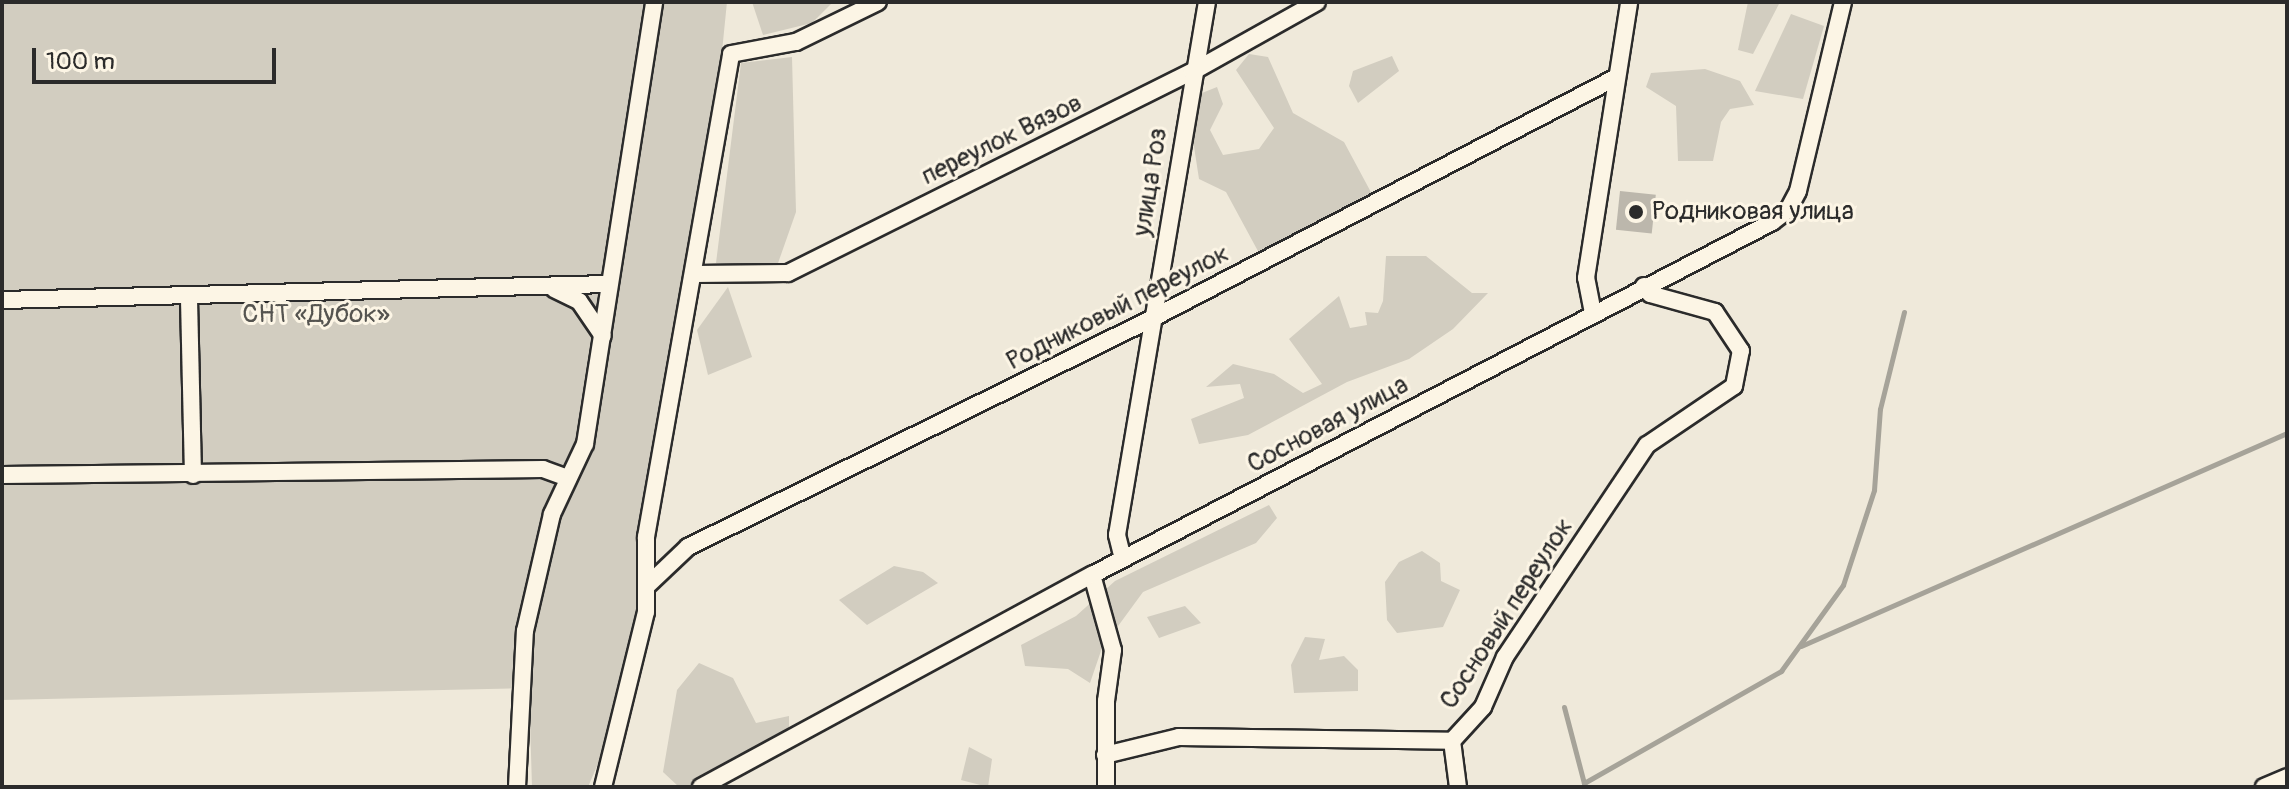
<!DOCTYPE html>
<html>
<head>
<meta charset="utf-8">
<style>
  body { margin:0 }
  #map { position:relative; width:2289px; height:789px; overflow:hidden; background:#efe9da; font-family:Pangolin,sans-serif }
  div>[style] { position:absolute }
  .green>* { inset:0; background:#d2cdc0 }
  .stream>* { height:5px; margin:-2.5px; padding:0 2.5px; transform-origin:2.5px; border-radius:2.5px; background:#a6a399 }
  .building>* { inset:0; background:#bcb7ac; transform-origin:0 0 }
  .roads { filter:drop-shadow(2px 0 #2b2b2b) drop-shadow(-2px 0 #2b2b2b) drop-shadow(0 2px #2b2b2b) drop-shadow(0 -2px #2b2b2b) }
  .street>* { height:16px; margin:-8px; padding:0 8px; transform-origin:8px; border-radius:8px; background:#fcf5e5 }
  .dots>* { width:22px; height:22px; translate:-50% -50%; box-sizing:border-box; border:4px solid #fcf5e5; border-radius:50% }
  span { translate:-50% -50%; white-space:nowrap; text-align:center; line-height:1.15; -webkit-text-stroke:6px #fcf5e5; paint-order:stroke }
  .street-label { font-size:26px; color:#2b2b2b }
  .poi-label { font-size:26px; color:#2b2b2b }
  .left { translate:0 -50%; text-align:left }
  .park-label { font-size:26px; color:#555450 }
  .frame { position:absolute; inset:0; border:4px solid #2b2b2b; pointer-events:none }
  .scale { position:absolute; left:32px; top:48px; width:244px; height:36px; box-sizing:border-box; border:4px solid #2b2b2b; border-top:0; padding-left:10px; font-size:24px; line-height:28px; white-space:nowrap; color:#2b2b2b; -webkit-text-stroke:6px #fcf5e5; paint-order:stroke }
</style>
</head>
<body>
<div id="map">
  <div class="green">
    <div style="clip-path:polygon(2px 2px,727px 2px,715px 121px,664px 381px,640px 666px,588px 787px,532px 787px,529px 688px,2px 700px)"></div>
    <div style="clip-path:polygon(752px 2px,833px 2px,812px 23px,763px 35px)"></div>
    <div style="clip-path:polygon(1748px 2px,1780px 2px,1753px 54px,1738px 50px)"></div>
    <div style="clip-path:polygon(1791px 14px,1824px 26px,1803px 99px,1755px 91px)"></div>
    <div style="clip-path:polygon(1249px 54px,1268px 57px,1293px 113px,1344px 142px,1373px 196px,1259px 253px,1226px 192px,1199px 179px,1193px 140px,1202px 93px,1217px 87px,1223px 104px,1210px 130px,1223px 155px,1259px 149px,1274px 128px,1236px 70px)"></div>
    <div style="clip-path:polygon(1392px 56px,1399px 71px,1358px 103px,1349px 86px,1353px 71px)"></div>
    <div style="clip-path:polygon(792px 57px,796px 212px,777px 266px,716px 263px,741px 63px)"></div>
    <div style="clip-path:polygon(1705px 69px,1740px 81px,1754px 105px,1730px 109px,1721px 122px,1713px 161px,1678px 161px,1676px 106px,1646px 87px,1651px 73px)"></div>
    <div style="clip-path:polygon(1386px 256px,1426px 256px,1472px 293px,1488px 293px,1453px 329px,1409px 359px,1347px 382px,1248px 435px,1199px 444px,1191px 419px,1244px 398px,1240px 384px,1206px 387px,1233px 364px,1274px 374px,1303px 393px,1322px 384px,1289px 339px,1339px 296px,1350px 328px,1367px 325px,1365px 312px,1378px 313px,1383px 301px)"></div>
    <div style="clip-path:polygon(728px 287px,752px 357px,708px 375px,697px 330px)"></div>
    <div style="clip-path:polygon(1269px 505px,1277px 518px,1256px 543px,1143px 592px,1102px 648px,1090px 683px,1068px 669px,1025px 666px,1021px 645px,1076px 616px,1115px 581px)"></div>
    <div style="clip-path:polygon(1422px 551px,1440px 563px,1441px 581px,1460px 590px,1443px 627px,1397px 633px,1387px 620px,1385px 582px,1399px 562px)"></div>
    <div style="clip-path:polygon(894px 566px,923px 572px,938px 583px,867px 625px,839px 600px)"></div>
    <div style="clip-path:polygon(1185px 606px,1201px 623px,1159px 638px,1147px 617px)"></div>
    <div style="clip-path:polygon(1305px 637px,1325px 639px,1319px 660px,1344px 656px,1358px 670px,1358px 691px,1294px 693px,1291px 665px)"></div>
    <div style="clip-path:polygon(699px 663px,733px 678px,756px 723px,789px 716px,789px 739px,701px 787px,679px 787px,663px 772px,677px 690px)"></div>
    <div style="clip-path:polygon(969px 747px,992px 759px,988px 787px,961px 780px)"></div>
  </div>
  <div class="stream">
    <div style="left:1801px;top:646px;width:531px;rotate:-23.67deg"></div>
    <div style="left:1564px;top:707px;width:83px;rotate:75.3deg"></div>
    <div style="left:1584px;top:783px;width:227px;rotate:-29.6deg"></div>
    <div style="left:1781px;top:671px;width:106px;rotate:-54.2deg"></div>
    <div style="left:1843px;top:585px;width:100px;rotate:-71.9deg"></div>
    <div style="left:1874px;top:490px;width:81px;rotate:-85.8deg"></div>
    <div style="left:1880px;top:409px;width:100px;rotate:-76.1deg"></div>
  </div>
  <div class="building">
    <div style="left:1620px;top:191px;width:36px;height:39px;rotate:6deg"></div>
  </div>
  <div class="roads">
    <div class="street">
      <div style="left:695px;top:274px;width:93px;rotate:-0.6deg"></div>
      <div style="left:788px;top:273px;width:451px;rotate:-26.5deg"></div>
      <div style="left:1192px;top:72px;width:143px;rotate:-29.2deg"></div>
      <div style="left:554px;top:289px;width:28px;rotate:26deg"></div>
      <div style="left:579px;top:301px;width:42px;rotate:55.6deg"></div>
      <div style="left:189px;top:299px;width:176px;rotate:88.7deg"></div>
      <div style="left:2px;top:300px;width:606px;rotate:-1.51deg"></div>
      <div style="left:1593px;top:313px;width:36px;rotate:-101deg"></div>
      <div style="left:1586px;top:278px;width:279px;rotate:-81.1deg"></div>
      <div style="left:2px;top:475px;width:541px;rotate:-0.64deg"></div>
      <div style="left:543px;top:469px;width:27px;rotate:20deg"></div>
      <div style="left:1123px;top:559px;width:25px;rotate:-104deg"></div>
      <div style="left:1117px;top:535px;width:541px;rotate:-80.42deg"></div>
      <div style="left:1092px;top:575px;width:78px;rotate:74.4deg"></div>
      <div style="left:1113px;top:650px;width:51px;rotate:97.8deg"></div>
      <div style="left:1106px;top:701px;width:86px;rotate:90deg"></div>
      <div style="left:648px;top:585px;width:55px;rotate:-43.5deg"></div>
      <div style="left:688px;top:547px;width:518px;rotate:-26.22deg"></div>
      <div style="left:1153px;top:318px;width:521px;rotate:-27.45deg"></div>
      <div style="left:1452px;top:741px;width:46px;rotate:82.6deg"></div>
      <div style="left:1105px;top:755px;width:76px;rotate:-13.7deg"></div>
      <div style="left:1179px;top:737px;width:273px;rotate:0.8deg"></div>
      <div style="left:1452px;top:741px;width:46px;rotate:-47.6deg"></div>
      <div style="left:1483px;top:707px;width:55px;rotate:-66.3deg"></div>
      <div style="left:1505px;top:657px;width:255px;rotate:-56.2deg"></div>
      <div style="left:1647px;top:445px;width:105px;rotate:-34.1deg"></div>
      <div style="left:1734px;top:386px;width:36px;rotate:-79deg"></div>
      <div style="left:1741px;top:351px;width:47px;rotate:-123.7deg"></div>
      <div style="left:1715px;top:312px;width:67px;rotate:-164.5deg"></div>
      <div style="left:1650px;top:294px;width:10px;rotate:-127deg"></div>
      <div style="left:517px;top:787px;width:156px;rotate:-87.1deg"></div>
      <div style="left:525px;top:631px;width:120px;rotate:-77deg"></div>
      <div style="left:552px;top:514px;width:77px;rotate:-64.8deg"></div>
      <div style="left:585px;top:444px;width:447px;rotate:-81.1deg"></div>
      <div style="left:603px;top:787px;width:180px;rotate:-76.2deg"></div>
      <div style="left:646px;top:612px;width:75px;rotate:-90deg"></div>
      <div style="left:646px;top:537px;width:490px;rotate:-80deg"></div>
      <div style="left:731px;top:54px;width:66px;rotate:-10.5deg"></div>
      <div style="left:796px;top:42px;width:91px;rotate:-26deg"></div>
      <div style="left:701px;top:787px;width:445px;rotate:-28.5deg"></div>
      <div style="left:1092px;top:575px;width:766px;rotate:-27.43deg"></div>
      <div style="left:1772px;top:222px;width:20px;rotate:-37deg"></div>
      <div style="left:1788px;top:210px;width:21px;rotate:-62deg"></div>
      <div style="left:1798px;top:191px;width:194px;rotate:-76.6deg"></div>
      <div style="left:2264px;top:787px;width:25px;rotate:-23deg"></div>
    </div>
  </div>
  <div class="dots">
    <div style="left:1636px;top:212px;background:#2b2b2b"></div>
  </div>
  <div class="street-label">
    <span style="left:1002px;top:140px;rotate:-26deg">переулок Вязов</span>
    <span style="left:1151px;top:182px;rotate:-81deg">улица Роз</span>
    <span style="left:1118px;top:308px;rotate:-27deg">Родниковый переулок</span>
    <span style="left:1328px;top:425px;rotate:-28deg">Сосновая улица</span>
    <span style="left:1507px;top:614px;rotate:-57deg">Сосновый переулок</span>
  </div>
  <div class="poi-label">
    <span class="left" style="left:1652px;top:212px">Родниковая улица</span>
  </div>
  <div class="park-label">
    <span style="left:316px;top:315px">СНТ «Дубок»</span>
  </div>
  <div class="frame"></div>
  <div class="scale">100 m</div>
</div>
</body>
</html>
